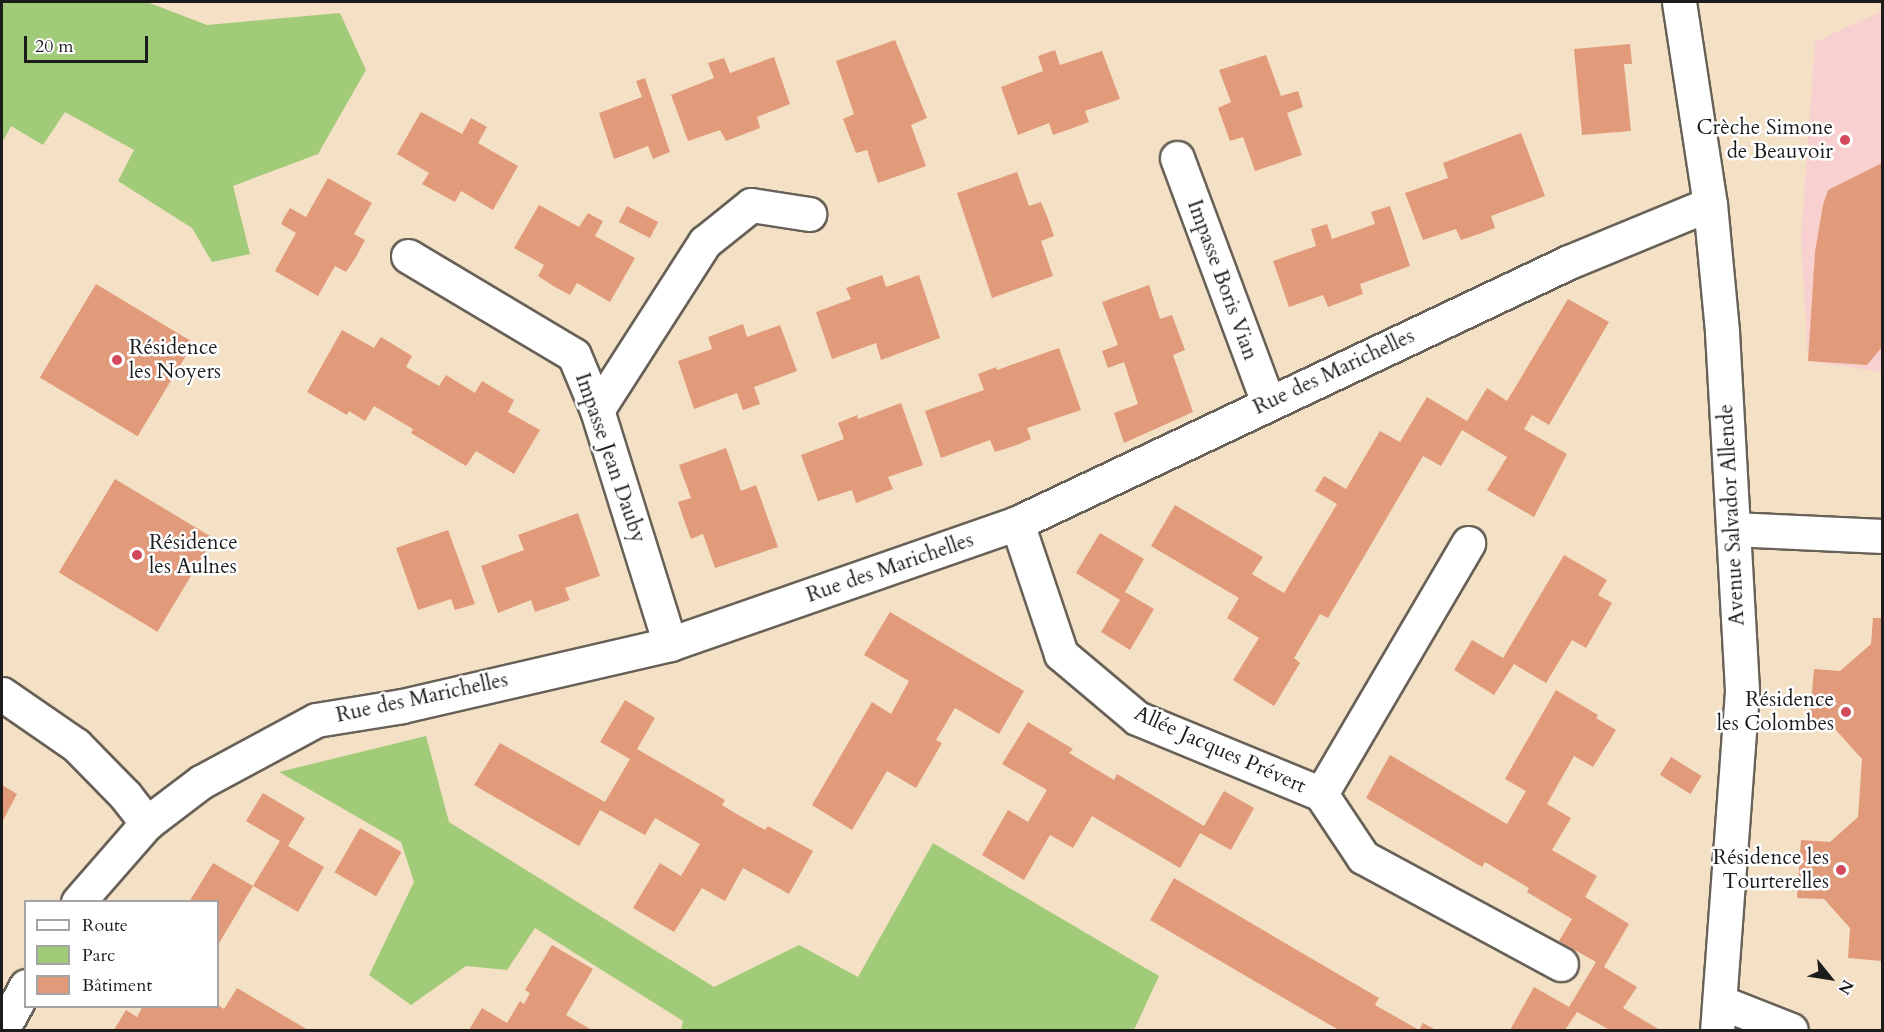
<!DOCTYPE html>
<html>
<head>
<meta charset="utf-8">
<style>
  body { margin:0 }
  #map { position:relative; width:1884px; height:1032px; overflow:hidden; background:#f4e0c5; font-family:Cardo,serif }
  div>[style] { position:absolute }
  .built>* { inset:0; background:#f7d0cf }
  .green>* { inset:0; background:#a1cb78 }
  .building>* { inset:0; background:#e19b7a; transform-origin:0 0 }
  .roads { filter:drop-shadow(2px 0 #686157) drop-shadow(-2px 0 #686157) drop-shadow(0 2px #686157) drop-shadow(0 -2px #686157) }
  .minor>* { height:33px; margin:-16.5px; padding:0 16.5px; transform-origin:16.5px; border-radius:16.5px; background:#fff }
  .dots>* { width:16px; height:16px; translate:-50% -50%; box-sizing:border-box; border:3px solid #fff; border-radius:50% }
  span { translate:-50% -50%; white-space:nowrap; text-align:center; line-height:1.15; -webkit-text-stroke:5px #fff; paint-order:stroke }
  .poi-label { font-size:21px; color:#1c1c1c }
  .right { translate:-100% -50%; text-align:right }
  .left { translate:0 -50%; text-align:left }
  .street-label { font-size:21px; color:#1c1c1c }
  .frame { position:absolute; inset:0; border:3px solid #1c1c1c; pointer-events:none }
  .legend { position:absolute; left:24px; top:900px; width:195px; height:108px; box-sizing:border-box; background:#fff; border:2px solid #a4a4a4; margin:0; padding:8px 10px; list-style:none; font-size:18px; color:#1c1c1c }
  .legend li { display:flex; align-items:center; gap:12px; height:30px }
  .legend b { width:30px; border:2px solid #a4a4a4 }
  .north { position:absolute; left:1800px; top:948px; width:60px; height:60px; -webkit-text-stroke:4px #fff; paint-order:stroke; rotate:120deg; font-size:16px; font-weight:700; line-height:24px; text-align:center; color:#1c1c1c }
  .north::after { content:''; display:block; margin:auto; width:21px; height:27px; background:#1c1c1c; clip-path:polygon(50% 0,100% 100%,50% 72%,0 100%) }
  .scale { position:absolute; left:24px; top:36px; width:124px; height:27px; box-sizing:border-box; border:3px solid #1c1c1c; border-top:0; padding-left:8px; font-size:18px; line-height:21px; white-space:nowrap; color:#1c1c1c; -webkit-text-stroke:4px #fff; paint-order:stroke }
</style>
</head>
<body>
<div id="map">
  <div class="built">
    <div style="clip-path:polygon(1882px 11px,1882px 372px,1808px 361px,1801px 238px,1815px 42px)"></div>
  </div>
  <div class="green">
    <div style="clip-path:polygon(2px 2px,147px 2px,207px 25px,340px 13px,366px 70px,318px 154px,233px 186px,250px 254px,212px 262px,192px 228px,118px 181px,134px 150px,65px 112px,43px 145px,11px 126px,2px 143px)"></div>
    <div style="clip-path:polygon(426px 736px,449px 822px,714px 987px,799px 945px,858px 977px,933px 843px,1159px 976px,1134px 1030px,681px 1030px,683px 1021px,535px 928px,507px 970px,466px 966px,411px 1005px,369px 975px,414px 882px,401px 842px,279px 772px)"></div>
  </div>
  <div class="building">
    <div style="clip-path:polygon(895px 40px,927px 118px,911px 125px,926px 166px,878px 183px,867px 150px,856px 153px,849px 135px,843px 119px,854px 114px,836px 61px)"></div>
    <div style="clip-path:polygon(1630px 44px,1632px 64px,1624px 64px,1631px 131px,1582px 135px,1574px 49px)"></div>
    <div style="clip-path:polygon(1055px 50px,1060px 65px,1102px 51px,1120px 99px,1085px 111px,1089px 122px,1073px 128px,1053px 135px,1049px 123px,1018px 135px,1001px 87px,1043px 71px,1038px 56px)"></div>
    <div style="clip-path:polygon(1266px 55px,1281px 96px,1298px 91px,1303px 107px,1287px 113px,1302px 155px,1255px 171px,1243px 137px,1230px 141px,1218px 108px,1231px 102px,1219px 70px)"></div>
    <div style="clip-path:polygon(774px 57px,790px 104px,757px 117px,760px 128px,726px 141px,720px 130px,688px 141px,671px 95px,714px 78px,708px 63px,724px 58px,730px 73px)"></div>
    <div style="clip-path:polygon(645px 78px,670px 152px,653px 159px,648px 146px,614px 159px,599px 113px,642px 97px,636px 81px)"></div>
    <div style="clip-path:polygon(421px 112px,462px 134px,471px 118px,487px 127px,478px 143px,518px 166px,493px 210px,461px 191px,455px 202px,422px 184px,429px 173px,397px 154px)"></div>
    <div style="clip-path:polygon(1521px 133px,1545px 196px,1491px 216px,1495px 228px,1479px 234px,1461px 240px,1456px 229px,1423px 240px,1405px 193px,1448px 178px,1443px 163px)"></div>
    <div style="clip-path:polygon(1882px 163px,1882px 347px,1867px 365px,1808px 361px,1815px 252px,1823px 205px,1828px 190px)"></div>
    <div style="clip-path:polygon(1017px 172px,1029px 206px,1041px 202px,1048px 219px,1054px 236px,1041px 241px,1053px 276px,992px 298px,957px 193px)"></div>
    <div style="clip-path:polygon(328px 178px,372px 203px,354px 234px,365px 240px,356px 257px,346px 272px,335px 266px,318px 296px,275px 271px,296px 233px,281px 224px,285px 216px,290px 208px,306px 217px)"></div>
    <div style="clip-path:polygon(539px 205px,579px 227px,588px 213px,595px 217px,603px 221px,595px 236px,635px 258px,610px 302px,577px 283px,570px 295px,555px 287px,538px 276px,544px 265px,514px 248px)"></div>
    <div style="left:627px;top:206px;width:35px;height:18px;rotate:27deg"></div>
    <div style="clip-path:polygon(1390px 206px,1410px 266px,1360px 284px,1363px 294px,1328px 307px,1323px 295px,1289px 307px,1273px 261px,1316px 246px,1311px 229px,1327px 224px,1332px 239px,1375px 224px,1371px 212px)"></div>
    <div style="clip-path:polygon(882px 275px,886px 287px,919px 275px,940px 338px,881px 360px,876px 343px,832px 359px,816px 312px,851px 299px,846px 288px)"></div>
    <div style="left:96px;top:284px;width:114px;height:109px;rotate:31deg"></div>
    <div style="clip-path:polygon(1149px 285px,1160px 319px,1172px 315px,1185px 350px,1173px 355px,1193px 412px,1124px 443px,1114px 413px,1138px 404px,1124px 362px,1108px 368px,1102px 351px,1118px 345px,1102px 302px)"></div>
    <div style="clip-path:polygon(1568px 299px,1609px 322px,1549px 425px,1532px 415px,1524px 429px,1567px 454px,1534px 517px,1487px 490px,1507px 457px,1462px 430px,1441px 466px,1423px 456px,1328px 618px,1320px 614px,1303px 643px,1294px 658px,1300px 663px,1274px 706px,1233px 680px,1259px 638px,1227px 618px,1239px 598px,1151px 546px,1175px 505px,1263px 557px,1252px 574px,1284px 593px,1337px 504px,1315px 491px,1324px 476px,1346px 489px,1380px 431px,1400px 442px,1427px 397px,1467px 421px,1487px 388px,1507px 401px)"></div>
    <div style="clip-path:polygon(743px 324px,747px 337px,780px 325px,797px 371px,754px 387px,760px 404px,743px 410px,737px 393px,694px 409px,678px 361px,712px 349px,708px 337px)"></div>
    <div style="clip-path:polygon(342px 330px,374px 348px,381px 337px,412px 356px,406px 367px,439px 386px,446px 375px,475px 393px,482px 381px,514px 400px,508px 412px,540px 430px,514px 474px,476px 451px,466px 466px,411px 433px,413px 429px,374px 406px,365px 421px,349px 411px,347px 415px,307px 392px)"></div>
    <div style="clip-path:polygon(1059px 348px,1081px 410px,1027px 428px,1031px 439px,1014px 446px,995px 452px,990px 440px,941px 458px,925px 411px,984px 390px,978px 374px,996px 367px,997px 370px)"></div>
    <div style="clip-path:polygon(901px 403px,923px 465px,888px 477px,893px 489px,856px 503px,852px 490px,818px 501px,801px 455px,844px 439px,838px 423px,857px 415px,858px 419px)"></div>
    <div style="clip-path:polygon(726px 448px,741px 491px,756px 485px,778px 547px,715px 568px,703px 534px,691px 539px,684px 520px,678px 502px,691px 498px,679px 465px)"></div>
    <div style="left:115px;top:479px;width:115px;height:109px;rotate:31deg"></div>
    <div style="clip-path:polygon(578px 513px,600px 576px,565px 588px,570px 600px,535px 612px,531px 600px,498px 613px,481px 566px,524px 550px,518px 535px)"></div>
    <div style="clip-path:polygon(448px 530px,475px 604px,455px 610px,451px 599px,418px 610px,396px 548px)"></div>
    <div style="clip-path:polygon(1100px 533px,1144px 559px,1125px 592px,1154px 609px,1130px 650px,1101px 632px,1120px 600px,1076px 573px)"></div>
    <div style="clip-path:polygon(1564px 555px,1607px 580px,1598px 595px,1612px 603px,1586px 648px,1572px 640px,1546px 683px,1514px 664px,1494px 695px,1454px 670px,1472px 640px,1503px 658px)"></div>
    <div style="clip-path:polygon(890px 612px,1024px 691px,999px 734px,955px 708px,936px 740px,942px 743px,916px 788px,887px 771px,852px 830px,812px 805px,872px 702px,891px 714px,909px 681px,864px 655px)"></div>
    <div style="clip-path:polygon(1873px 618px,1882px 618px,1882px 961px,1848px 958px,1850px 928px,1824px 899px,1797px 898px,1801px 840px,1830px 842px,1858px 817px,1862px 759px,1835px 729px,1809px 727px,1814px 669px,1840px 671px,1871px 644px)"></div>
    <div style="clip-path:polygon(1556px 690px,1598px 715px,1596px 718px,1616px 730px,1593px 767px,1574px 756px,1547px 804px,1571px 818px,1552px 850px,1597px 876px,1585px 897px,1629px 924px,1604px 967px,1637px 987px,1623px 1008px,1660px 1030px,1610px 1030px,1577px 1012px,1565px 1030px,1510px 1030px,1534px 987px,1569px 1007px,1596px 962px,1559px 941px,1572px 919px,1527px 892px,1529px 888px,1485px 862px,1482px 867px,1366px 798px,1390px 755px,1507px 824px,1526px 791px,1505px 779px)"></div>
    <div style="clip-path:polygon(625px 700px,655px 718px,637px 749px,725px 800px,722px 805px,735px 813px,765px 830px,768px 826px,813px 851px,789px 894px,743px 868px,725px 901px,702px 888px,674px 932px,633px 908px,660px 863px,681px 876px,700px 844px,655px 818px,645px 835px,600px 810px,579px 846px,474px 785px,500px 743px,605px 802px,630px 759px,600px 742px)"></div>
    <div style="clip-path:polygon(1028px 722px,1073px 749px,1069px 753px,1114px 780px,1117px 774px,1204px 826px,1224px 791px,1254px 808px,1231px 850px,1200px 833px,1180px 868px,1092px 816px,1073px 848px,1050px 835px,1024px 880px,982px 855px,1008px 810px,1028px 822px,1047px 790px,1002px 764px)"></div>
    <div style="left:1671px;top:757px;width:36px;height:21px;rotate:32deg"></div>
    <div style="clip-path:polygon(2px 785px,17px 794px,2px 822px)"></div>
    <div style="clip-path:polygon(263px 793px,305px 818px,288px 846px,324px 867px,298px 912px,253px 886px,218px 945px,218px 902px,189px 902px,213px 863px,253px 886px,280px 841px,246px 821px)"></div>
    <div style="left:360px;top:828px;width:48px;height:51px;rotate:30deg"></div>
    <div style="clip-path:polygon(1174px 878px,1379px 998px,1375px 1005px,1419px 1030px,1423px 1023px,1436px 1030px,1339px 1030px,1311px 1014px,1150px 920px)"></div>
    <div style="clip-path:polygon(552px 945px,593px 969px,566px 1015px,592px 1030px,469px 1030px,482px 1008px,507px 1023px,520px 1001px,524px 1004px,530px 993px,525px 990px)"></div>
    <div style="clip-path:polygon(237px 988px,308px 1030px,114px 1030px,126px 1010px,137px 1017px,143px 1006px,218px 1005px,224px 1009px)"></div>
  </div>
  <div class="roads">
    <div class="minor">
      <div style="left:1679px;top:2px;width:204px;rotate:81.3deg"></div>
      <div style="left:1710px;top:204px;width:129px;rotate:84.6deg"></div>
      <div style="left:1722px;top:332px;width:360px;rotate:86.8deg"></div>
      <div style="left:1742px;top:691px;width:340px;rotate:94.2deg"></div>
      <div style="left:1177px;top:158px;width:261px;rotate:69.6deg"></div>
      <div style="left:408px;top:256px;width:193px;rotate:30.8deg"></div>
      <div style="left:574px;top:355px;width:60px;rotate:67.3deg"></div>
      <div style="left:597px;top:410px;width:245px;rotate:72.7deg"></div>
      <div style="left:597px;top:410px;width:200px;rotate:-57.3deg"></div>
      <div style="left:705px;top:242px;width:59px;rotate:-38.8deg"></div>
      <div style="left:751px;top:205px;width:59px;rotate:8.8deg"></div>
      <div style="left:1017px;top:523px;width:138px;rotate:71.4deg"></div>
      <div style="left:1061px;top:654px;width:99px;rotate:40.1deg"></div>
      <div style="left:1137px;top:718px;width:199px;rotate:22.4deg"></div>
      <div style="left:1321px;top:794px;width:291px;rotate:-59.6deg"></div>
      <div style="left:1733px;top:529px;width:149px;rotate:2.7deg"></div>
      <div style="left:2px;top:694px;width:90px;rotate:34.6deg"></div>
      <div style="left:76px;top:745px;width:70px;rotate:45.6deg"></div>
      <div style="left:125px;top:795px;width:36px;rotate:52deg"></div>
      <div style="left:1321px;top:794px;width:76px;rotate:56.3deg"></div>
      <div style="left:1363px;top:857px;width:225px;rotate:28.4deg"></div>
      <div style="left:78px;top:902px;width:105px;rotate:-48.9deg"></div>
      <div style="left:147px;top:823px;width:68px;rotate:-37.2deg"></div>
      <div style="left:201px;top:782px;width:131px;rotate:-28.3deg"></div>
      <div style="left:316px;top:720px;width:87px;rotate:-9.2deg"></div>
      <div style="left:402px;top:706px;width:275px;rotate:-13deg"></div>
      <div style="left:670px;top:644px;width:367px;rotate:-19.2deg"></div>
      <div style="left:1017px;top:523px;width:611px;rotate:-25.31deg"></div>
      <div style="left:1569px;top:262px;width:152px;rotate:-22.4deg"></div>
      <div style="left:1720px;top:1002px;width:76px;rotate:21.5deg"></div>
      <div style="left:2px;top:1030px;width:50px;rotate:-61.4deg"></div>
    </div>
  </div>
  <div class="dots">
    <div style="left:1845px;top:140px;background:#d1495b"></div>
    <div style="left:117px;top:360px;background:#d1495b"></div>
    <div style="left:137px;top:555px;background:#d1495b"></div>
    <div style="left:1846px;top:712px;background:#d1495b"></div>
    <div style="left:1841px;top:870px;background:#d1495b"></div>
  </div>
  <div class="poi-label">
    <span class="right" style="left:1833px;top:140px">Crèche Simone<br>de Beauvoir</span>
    <span class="left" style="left:129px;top:360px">Résidence<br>les Noyers</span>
    <span class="left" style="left:149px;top:555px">Résidence<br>les Aulnes</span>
    <span class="right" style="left:1834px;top:712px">Résidence<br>les Colombes</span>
    <span class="right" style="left:1829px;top:870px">Résidence les<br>Tourterelles</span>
  </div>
  <div class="street-label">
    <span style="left:1222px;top:280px;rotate:70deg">Impasse Boris Vian</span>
    <span style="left:1334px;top:372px;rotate:-25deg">Rue des Marichelles</span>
    <span style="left:610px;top:458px;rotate:71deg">Impasse Jean Dauby</span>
    <span style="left:1732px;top:515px;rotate:-93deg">Avenue Salvador Allende</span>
    <span style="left:890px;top:568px;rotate:-19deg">Rue des Marichelles</span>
    <span style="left:422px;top:698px;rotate:-12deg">Rue des Marichelles</span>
    <span style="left:1220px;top:750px;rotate:24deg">Allée Jacques Prévert</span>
  </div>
  <div class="frame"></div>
  <ul class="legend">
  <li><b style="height:8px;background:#fff"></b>Route</li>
  <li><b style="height:16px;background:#a1cb78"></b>Parc</li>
  <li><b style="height:16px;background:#e19b7a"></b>Bâtiment</li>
  </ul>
  <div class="north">N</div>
  <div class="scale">20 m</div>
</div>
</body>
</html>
